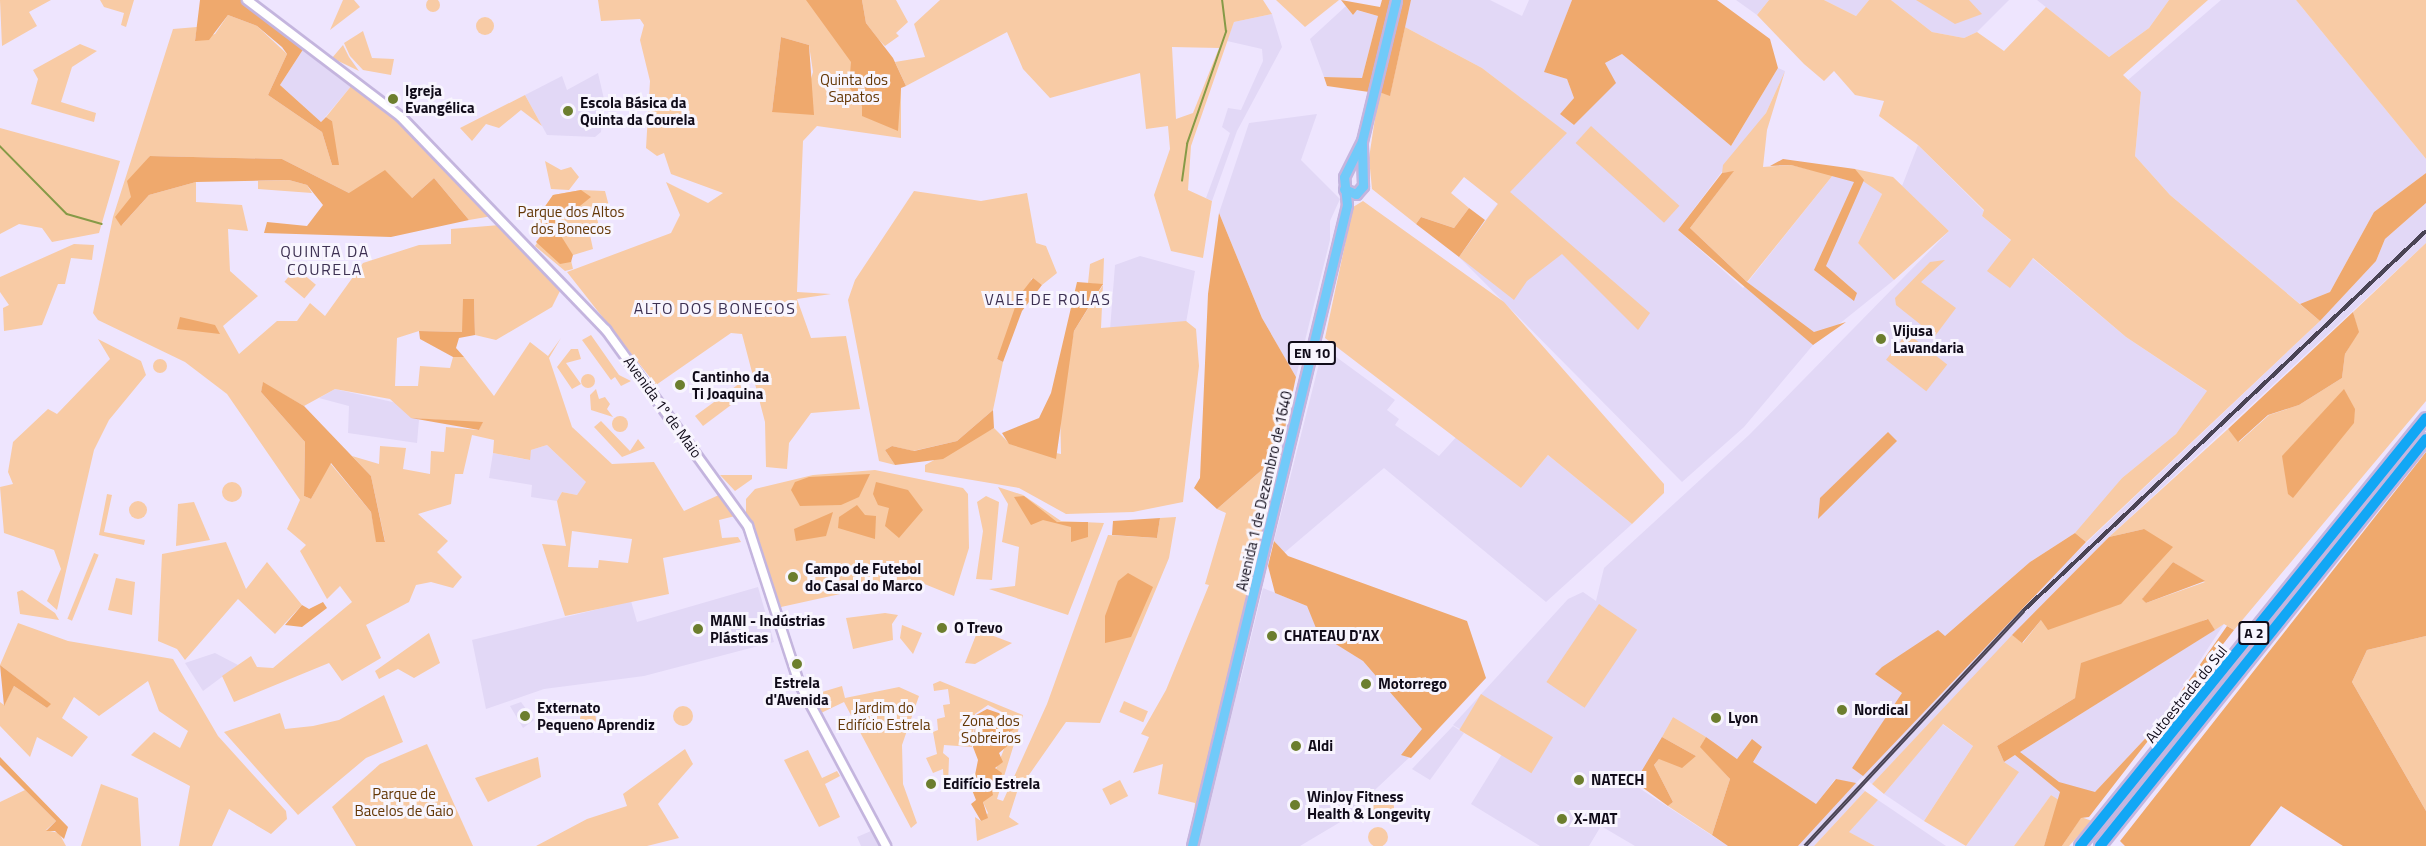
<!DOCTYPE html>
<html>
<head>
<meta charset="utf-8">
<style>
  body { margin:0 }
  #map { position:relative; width:2426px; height:846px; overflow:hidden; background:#eee5fe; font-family:"Titillium Web",sans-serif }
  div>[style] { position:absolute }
  .built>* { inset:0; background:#e2d8f6 }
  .green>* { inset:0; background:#f8cba5; transform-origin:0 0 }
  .round { border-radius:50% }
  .forest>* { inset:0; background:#efa96d }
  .stream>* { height:1.5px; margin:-0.75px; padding:0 0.75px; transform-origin:0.75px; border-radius:0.75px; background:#869a47 }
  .roads { filter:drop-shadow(2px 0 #c4b5de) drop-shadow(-2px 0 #c4b5de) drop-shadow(0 2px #c4b5de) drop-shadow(0 -2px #c4b5de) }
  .tertiary>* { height:8px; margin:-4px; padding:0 4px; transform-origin:4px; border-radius:4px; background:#fff }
  .primary>* { height:9px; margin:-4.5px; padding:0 4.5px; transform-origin:4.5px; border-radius:4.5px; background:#71caf9 }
  .motorway>* { height:10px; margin:-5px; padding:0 5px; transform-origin:5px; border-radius:5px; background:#12a7f5 }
  .rail>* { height:4px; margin-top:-2px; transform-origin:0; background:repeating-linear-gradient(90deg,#f8f5fe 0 4.5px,#4a4455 0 9px); box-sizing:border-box; border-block:2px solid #4a4455 }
  .dots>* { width:16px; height:16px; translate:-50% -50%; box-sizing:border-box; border:3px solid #f8f5fe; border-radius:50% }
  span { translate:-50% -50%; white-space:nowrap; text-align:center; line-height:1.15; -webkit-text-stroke:6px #f8f5fe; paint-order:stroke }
  .shield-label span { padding:2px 4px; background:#f8f5fe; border:2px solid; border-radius:4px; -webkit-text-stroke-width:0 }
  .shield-label { font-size:14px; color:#100b19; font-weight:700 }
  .park-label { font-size:15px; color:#643706 }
  .poi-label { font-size:15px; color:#100b19; font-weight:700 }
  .left { translate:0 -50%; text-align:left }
  .street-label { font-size:15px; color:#100b19 }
  .neighbourhood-label { font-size:16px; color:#3d3152; letter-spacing:1.5px }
</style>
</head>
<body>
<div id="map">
  <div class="built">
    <div style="clip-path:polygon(1411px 0,1490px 0,1522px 16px,1529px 0,1572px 0,1545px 72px,1567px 79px,1574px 98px,1560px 114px,1574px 125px,1615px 83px,1605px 63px,1622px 54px,1731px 146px,1778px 68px,1785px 71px,1766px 113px,1678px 230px,1743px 288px,1833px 175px,1864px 180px,1882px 194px,1858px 243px,1894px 280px,1813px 345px,1744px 427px,1682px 482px,1459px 257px,1498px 203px,1566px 133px,1482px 68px,1405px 27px)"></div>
    <div style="clip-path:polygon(1736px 0,1769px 0,1757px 15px)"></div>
    <div style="clip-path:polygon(1824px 0,1869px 0,1856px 16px)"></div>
    <div style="clip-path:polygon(1891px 0,2009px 0,1977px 32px,1964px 38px,1932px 32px)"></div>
    <div style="clip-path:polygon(2037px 0,2169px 0,2149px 28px,2109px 57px)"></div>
    <div style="clip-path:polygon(2221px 0,2296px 0,2426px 159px,2426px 173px,2374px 212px,2330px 292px,2300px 304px,2170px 195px,2135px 156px,2141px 92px,2128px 80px)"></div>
    <div style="clip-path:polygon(1346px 6px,1353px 15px,1356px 10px,1378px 16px,1362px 78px,1324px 77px,1310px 39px)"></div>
    <div style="clip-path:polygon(1272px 14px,1282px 47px,1237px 131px,1212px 201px,1206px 198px,1230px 133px,1222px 127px,1228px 108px,1241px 110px,1263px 61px,1262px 49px,1227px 41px,1234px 22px)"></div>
    <div style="clip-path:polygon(304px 48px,352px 85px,321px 122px,280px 85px)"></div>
    <div style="clip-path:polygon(598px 73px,604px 99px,601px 132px,595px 137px,547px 135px,525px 95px,562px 76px,567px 90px)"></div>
    <div style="clip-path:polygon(1317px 114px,1301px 160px,1340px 199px,1330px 221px,1330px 240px,1296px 377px,1262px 318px,1219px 213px,1249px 123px)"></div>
    <div style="clip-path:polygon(1918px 145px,1984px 211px,1982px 216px,2126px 337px,2208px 392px,2176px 434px,2122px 478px,2081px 529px,2030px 562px,1945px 636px,1876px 673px,1903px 693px,1852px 768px,1863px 775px,2043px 584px,2320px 321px,2376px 261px,2385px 239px,2426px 203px,2426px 243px,2109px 537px,1872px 784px,1863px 776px,1856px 783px,1865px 791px,1814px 846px,1798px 846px,1855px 784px,1835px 779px,1816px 805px,1752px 762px,1751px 740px,1737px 759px,1673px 717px,1636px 786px,1728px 846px,1635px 846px,1601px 826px,1589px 846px,1540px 846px,1471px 804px,1502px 754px,1453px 725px,1568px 599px,1583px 592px,1596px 601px,1604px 568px,1749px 435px,1949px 231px,1902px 186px)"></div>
    <div style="clip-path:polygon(1140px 256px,1195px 271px,1186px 323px,1110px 330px,1115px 265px)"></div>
    <div style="clip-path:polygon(1328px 351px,1395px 400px,1387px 410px,1399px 419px,1395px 425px,1439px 456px,1458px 435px,1521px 488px,1548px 455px,1632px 524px,1546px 602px,1384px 468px,1284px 553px,1274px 541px,1321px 356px)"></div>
    <div style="clip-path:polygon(335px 389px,397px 403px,419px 420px,417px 443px,348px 433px,349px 406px,319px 398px)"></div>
    <div style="clip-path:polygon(547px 445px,587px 483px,577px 495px,562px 492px,557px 501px,531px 497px,532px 485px,489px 478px,493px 453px,529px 460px,531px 450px)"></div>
    <div style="clip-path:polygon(758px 587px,774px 642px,644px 676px,544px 689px,486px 709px,472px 640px,631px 601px,637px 622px)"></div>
    <div style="clip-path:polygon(1263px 588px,1307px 606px,1319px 633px,1363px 661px,1431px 737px,1342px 821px,1300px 846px,1195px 846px,1228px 679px,1240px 683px)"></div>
    <div style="clip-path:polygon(2224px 624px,2157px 726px,2095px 792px,2061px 792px,2059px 800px,2051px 795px,2014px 846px,1966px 846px,2018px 773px,2004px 762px)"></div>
    <div style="clip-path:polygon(215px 653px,238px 665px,203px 691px,185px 663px)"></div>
    <div style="clip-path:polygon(521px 702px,534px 720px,523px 728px,510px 706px)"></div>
    <div style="clip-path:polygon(1942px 724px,1973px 746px,1924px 821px,1884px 794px)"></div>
    <div style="clip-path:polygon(1453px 726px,1464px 733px,1430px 780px,1412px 769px)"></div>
    <div style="clip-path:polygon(1878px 800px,1946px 846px,1875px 846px,1848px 832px)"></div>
    <div style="clip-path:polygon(871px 831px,881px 846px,861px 846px,857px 837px)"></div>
  </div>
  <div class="green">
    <div class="round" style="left:426px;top:-2px;width:14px;height:14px"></div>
    <div style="clip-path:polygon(0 0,51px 0,29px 12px,37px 26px,2px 46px)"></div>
    <div style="clip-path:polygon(100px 0,134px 0,126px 27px,121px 25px,124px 13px,104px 7px)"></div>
    <div style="clip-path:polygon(343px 0,354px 0,360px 7px,330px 30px)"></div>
    <div style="clip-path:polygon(evenodd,598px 0,855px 0,854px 12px,901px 87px,901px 138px,817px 126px,803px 141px,797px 292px,831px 294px,797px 299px,811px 338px,846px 336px,860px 409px,811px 413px,789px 443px,787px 469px,766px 467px,765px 422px,742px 334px,731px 333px,656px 385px,567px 272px,671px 233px,680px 215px,666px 182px,708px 203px,723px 193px,671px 174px,664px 153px,657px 156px,646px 148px,650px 81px,640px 40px,644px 25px,640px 19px,601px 21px,598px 0,781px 37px,809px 45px,813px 72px,808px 89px,772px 112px,781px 37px)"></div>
    <div style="clip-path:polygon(862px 0,896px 0,908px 22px,896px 33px,899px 36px,885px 46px,879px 40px,866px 23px)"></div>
    <div style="clip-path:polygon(evenodd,940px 0,1263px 0,1272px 14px,1234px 22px,1191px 146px,1188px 190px,1212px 201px,1203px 258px,1171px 251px,1154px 195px,1170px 149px,1168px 126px,1146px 129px,1140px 73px,1050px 98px,1023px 69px,1007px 32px,906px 86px,895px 62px,925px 57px,914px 24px,940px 0,1172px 47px,1219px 48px,1193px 113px,1176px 119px,1172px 47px)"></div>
    <div style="clip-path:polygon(1276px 0,1339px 0,1305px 27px)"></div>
    <div style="clip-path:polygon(1769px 0,1824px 0,1856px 16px,1869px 0,1891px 0,1932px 32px,1964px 38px,1977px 32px,2004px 51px,2046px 7px,2109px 57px,2149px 28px,2169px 0,2208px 0,2123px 75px,2141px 92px,2135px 156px,2170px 195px,2320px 321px,2086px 542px,2075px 533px,2122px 478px,2176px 434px,2207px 391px,2126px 337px,2033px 258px,2010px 288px,1987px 271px,2011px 240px,1982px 216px,1984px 210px,1918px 145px,1879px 116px,1884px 101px,1855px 95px,1834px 71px,1824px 81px,1804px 64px,1757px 15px)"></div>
    <div style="clip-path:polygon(1916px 0,1969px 0,1982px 14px,1955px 24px)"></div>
    <div style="clip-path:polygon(2296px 0,2426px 0,2426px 159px)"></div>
    <div style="clip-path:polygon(evenodd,228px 15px,257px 26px,287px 54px,268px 95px,322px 132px,332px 165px,332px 121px,326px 117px,352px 85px,400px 122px,492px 216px,469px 220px,434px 178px,412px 198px,349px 193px,282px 159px,150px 156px,122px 225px,149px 195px,196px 182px,196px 202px,242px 205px,248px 231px,228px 229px,230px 271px,258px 296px,223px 326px,239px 354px,277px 321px,297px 321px,310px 303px,325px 316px,363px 263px,419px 245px,451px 244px,451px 229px,500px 225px,562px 287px,552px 307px,496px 340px,475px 335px,474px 299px,462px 332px,419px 331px,397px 338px,395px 386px,418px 386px,420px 366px,450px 368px,453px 357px,464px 357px,494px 396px,530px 342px,548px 356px,561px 338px,549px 358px,572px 427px,612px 464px,654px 462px,684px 511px,721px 494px,739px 515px,719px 520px,722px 538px,738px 537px,741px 542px,663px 558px,669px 594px,565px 616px,542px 544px,566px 546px,557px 501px,562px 492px,577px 495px,586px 482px,547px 445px,531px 450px,530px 460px,493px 453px,494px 440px,472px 435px,463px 474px,455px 474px,451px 504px,418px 514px,448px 541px,437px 552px,462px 577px,453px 588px,431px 582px,416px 585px,409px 602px,366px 625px,381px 658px,342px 681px,329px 663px,234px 702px,222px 676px,251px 656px,257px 667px,273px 668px,352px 602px,340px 586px,327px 599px,300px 551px,306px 545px,287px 529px,300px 500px,227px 394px,185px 362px,98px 320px,93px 313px,113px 217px,173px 29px,197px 27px,195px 40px,215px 34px,228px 15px,263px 383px,304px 406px,335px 389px,390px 399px,411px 418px,482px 423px,479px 430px,446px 427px,444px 452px,431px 451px,430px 474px,403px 469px,406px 448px,380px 446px,379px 464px,352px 456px,371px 476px,385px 541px,377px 542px,371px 512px,330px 463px,311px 499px,304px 496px,305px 442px,261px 392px,263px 383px,228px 15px,572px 531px,632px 539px,628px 563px,599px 560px,598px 568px,568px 567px,572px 531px)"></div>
    <div class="round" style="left:476px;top:17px;width:18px;height:18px"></div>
    <div style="clip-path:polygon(1405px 27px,1482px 68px,1567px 133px,1510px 192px,1650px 313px,1638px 330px,1562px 254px,1527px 281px,1514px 300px,1459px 257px,1498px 204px,1464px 177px,1451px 193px,1469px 208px,1454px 228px,1421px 217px,1416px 224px,1372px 189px,1369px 158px,1379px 92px,1390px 95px)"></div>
    <div style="clip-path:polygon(363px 31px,372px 58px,394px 59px,391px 75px,363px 70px,350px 56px,344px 43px)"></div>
    <div style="clip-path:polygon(80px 44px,97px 51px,72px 67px,61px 102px,96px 113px,94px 122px,31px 104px,38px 79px,33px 70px)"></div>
    <div style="clip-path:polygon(343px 45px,349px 57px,359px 71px,332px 58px)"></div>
    <div style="clip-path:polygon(1785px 71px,1767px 130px,1763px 167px,1791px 165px,1833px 175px,1747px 282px,1690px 228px,1733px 172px,1722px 173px,1723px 165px,1766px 113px)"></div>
    <div style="clip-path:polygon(525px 95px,542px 126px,521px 110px,499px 128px,486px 124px,472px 141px,460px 128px)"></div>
    <div style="left:1591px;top:126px;width:119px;height:23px;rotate:42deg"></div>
    <div style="clip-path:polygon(0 128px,120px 161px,99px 233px,52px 242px,42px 228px,19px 224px,0 234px)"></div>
    <div style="clip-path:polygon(545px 161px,561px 170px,571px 167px,579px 177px,569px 190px,551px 189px)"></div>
    <div style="clip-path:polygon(1855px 169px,1893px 177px,1949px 231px,1894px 280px,1858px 243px,1882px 194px,1857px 177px)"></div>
    <div style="clip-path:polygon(289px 180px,307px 185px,312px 193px,258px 189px,258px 181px)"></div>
    <div style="clip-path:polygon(581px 190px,605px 191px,610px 210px,596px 214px,600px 231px,590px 235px,593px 249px,570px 256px,573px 269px,565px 271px,535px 246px,546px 229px,537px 218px,553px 195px)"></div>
    <div style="clip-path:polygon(914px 191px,981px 201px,1027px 193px,1036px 243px,1046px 246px,1057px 273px,1042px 285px,1032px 278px,997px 359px,1003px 362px,993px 410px,957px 441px,913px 451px,892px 446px,885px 450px,895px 465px,879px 461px,848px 300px,855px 280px)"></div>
    <div style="clip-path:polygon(1363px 201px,1504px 302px,1664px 484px,1664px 493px,1632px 524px,1548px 455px,1521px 488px,1325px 338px,1353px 207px)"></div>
    <div style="clip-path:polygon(evenodd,2426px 243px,2426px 401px,2234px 630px,2224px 624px,2215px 630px,2207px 619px,2082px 678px,2075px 698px,1997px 746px,2004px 762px,2019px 772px,1966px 846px,1924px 821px,1973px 746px,1943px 724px,1884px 794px,1872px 784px,2012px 635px,2023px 643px,2041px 620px,2144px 529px,2109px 537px,2228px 429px,2239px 442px,2269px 415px,2299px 405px,2342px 378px,2345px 354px,2358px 332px,2353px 312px,2426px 243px,2173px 562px,2205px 582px,2146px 603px,2143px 598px,2173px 562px)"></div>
    <div style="clip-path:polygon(74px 244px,94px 245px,92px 260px,71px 258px,65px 284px,58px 284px,42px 325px,4px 331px,3px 308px,9px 305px,0 292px,0 277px)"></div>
    <div style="clip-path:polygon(1104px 258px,1103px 284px,1101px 328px,1186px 321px,1196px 329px,1199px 366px,1183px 502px,1133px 512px,1066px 514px,1019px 488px,925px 472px,925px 465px,994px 428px,1010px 444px,1061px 454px,1060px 408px,1074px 331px,1103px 285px,1088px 283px,1090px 264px)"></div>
    <div style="clip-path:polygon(1945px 260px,1921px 282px,1956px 308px,1935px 336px,1896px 305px,1895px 298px,1930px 262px)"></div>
    <div style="left:296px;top:268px;width:26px;height:18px;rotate:40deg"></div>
    <div style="left:1907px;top:333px;width:51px;height:34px;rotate:38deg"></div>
    <div style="clip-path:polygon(591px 335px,619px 375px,631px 381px,621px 386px,615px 377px,611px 380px,582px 340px)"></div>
    <div style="clip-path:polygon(98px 339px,141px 361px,146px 375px,109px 420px,94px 450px,57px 610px,47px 601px,61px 569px,54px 550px,4px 533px,0 487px,13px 484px,8px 472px,13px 442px,48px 409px,57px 414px,110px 359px)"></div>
    <div style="clip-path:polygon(571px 349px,578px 349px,581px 359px,566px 363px,581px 384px,572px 389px,557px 367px)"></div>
    <div class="round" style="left:153px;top:359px;width:14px;height:14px"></div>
    <div class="round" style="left:581px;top:374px;width:14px;height:14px"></div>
    <div style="clip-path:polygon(740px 383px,743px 396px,703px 426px,695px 416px)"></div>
    <div style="clip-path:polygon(596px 389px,599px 399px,605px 397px,610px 404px,607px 409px,613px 417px,591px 410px,590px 395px)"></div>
    <div class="round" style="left:612px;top:416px;width:16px;height:16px"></div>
    <div style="clip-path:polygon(601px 421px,630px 451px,638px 439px,645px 448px,622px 457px,594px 427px)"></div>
    <div style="clip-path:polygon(1264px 468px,1270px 501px,1194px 814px,1195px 803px,1158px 794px,1163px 764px,1133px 773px,1149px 737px,1141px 734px,1166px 690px,1209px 585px,1205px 584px,1226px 513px,1217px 509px)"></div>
    <div style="clip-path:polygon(875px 470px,963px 488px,968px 494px,969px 548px,954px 596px,922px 583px,890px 583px,781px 607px,746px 515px,746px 499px,755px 489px,813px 475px)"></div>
    <div style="clip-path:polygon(720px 475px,752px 475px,752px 479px,735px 491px)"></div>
    <div class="round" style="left:222px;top:482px;width:20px;height:20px"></div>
    <div style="clip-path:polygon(998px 487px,1023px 495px,1061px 521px,1104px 523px,1068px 615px,989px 589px,1015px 586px,1019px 547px,1002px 542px,1008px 504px)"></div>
    <div style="clip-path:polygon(107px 494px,112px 495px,104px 532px,145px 540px,144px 545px,99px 535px)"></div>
    <div style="clip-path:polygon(986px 496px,999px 502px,992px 580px,976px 579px,983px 531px,977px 502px)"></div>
    <div class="round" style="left:129px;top:501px;width:18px;height:18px"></div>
    <div style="clip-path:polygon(194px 502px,210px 540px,176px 546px,178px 504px)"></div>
    <div style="clip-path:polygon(1176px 517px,1169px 558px,1100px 723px,1066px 722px,1017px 792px,1009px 817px,1019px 824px,977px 841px,975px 817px,981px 821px,988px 813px,983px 802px,1016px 719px,988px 705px,975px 714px,972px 747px,944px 745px,943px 753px,949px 758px,948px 786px,944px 787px,943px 769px,933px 773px,926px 758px,937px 754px,933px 732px,938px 730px,937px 719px,945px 717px,943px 705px,950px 704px,948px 689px,934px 691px,933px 684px,940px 681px,1023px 715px,997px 799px,1003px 801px,1047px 704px,1108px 535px,1157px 538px,1160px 518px)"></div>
    <div style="clip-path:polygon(226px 542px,246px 589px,267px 562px,302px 605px,275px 634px,238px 599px,185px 660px,177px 649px,158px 641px,162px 554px)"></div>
    <div style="left:94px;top:553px;width:5px;height:71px;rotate:22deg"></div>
    <div style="clip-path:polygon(116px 578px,135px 582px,132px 615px,108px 610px)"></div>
    <div style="clip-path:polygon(22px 590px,55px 613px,59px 620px,20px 614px,17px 592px)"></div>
    <div style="left:1599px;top:604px;width:46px;height:94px;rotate:34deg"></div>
    <div style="clip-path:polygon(885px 613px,898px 615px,892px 624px,893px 640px,853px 649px,846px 618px)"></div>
    <div style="clip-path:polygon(18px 623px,68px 641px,173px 659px,218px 736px,286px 811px,287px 819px,271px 834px,229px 809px,212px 846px,179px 846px,190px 786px,131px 755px,154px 732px,180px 748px,188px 731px,159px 711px,148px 681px,99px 716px,74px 697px,62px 718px,88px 737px,72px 757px,37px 737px,30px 757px,0 726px,0 702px,4px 705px,14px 686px,47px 708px,50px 704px,0 665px)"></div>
    <div style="clip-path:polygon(902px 625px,922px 633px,913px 654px,900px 638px)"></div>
    <div style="clip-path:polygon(978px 630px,1012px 643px,975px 664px,965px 663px)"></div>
    <div style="clip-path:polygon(429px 633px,440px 663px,414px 678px,398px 669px,379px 679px,375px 671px)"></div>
    <div style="clip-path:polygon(2426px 636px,2426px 811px,2352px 682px,2367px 650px)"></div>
    <div style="clip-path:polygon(842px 686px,845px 698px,899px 687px,919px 696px,902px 745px,903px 784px,917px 823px,911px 828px,844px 702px,821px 713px,812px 695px)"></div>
    <div style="left:1481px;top:694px;width:84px;height:42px;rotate:31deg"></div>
    <div style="clip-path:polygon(384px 695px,403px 742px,366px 758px,298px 815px,224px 732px,280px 713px,285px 729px,313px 726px,339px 720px)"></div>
    <div style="left:1124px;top:701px;width:26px;height:12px;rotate:23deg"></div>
    <div class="round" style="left:673px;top:706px;width:20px;height:20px"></div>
    <div class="round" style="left:580px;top:711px;width:16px;height:16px"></div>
    <div style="clip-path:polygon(1673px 717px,1706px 737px,1701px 747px,1730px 779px,1712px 835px,1668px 806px,1673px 802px,1654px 765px,1659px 759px,1696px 756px,1662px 737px)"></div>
    <div style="clip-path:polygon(427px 744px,473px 846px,356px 846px,332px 807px,380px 764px)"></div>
    <div style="clip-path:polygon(685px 749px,693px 764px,658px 804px,679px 838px,647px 846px,536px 846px,587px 819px,627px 806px,623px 794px)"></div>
    <div style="clip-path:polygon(808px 750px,822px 778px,837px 771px,840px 776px,825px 784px,840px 817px,819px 827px,784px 760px)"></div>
    <div style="clip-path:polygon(538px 757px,541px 777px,488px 802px,475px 778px)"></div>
    <div style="left:1120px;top:780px;width:18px;height:20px;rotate:63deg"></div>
    <div style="clip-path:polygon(101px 784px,138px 798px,141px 846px,81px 846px)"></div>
    <div style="clip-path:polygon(25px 790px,56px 821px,46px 830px,59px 833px,66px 846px,0 846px,0 802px)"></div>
    <div style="clip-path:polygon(1865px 791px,1878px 800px,1849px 832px,1875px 846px,1814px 846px)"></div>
    <div style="clip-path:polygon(2051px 795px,2059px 800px,2044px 846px,2014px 846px)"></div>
    <div class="round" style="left:1372px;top:797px;width:22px;height:22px"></div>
    <div style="clip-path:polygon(2081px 817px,2092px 821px,2069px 846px,2062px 846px)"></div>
    <div class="round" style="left:1368px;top:827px;width:20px;height:20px"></div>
  </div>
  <div class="forest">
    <div style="clip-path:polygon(200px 0,241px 0,304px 48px,280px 85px,321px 122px,326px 117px,332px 121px,339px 165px,332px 165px,322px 132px,268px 95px,287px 54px,282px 47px,257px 26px,228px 15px,209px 40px,195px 41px)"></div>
    <div style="clip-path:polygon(806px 0,862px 0,866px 23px,893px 58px,906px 86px,901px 88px,898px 131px,862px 116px,862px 106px,849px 87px,851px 62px)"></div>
    <div style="clip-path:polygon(1341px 0,1380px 7px,1382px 0,1391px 0,1369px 92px,1327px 86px,1324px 77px,1362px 78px,1378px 16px,1357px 10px,1353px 15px)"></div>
    <div style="clip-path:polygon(1402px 0,1411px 0,1390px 96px,1379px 92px)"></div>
    <div style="clip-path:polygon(1572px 0,1717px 0,1770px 39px,1778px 68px,1731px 146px,1622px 54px,1605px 63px,1616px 83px,1574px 125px,1560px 114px,1574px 98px,1567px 79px,1544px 72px)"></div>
    <div style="clip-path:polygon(781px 37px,809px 45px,814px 115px,772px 112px)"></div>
    <div style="clip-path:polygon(150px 156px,282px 159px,349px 193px,385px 170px,412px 198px,434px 178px,469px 220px,391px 237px,264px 233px,267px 222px,307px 226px,323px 205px,307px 185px,289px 180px,196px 182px,149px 195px,121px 226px,115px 217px,131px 197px,127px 181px)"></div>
    <div style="clip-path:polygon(1783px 159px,1855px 169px,1864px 180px,1826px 266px,1857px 293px,1854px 301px,1814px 270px,1854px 182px,1791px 165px,1770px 166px)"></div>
    <div style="clip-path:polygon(1734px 171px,1690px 228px,1747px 282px,1814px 332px,1846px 322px,1813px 345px,1678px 230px,1722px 173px)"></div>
    <div style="clip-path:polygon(2426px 173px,2426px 203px,2385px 239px,2376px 261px,2320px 321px,2300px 304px,2330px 292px,2374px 212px)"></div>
    <div style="clip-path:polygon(581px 190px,591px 197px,575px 210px,578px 219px,565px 214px,558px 231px,573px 255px,571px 262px,560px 264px,536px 242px,546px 229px,537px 218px,553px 195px)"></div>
    <div style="clip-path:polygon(1469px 208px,1485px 220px,1459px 257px,1416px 224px,1421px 217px,1454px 228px)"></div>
    <div style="clip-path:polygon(1219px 213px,1262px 318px,1296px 377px,1283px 438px,1264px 468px,1217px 509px,1194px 488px,1200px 478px,1208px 294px)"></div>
    <div style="clip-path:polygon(1033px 278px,1042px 285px,1022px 311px,1003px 362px,997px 359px,1019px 296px)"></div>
    <div style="clip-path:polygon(1077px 282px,1103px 284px,1074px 331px,1056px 459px,1009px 444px,1002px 433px,1039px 418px,1051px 393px)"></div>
    <div style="clip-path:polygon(463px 299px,474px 299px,475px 335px,459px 338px,456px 348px,464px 357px,453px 357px,420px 339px,419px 331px,462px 332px)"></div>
    <div style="clip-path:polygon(2353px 312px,2359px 332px,2345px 354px,2342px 378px,2299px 405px,2268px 415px,2238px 442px,2228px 429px)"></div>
    <div style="clip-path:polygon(180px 317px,215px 325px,220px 334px,177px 329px)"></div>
    <div style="clip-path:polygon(263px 382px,304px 406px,371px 476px,385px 542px,376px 542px,371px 512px,331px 463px,311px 499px,304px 496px,305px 442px,261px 392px)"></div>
    <div style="clip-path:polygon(2344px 389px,2355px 409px,2354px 423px,2293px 498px,2288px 494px,2282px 456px)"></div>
    <div style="clip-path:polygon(993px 410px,994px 428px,943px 459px,895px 465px,885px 450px,892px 446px,914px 451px,957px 441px)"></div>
    <div style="clip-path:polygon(411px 418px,483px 422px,479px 430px)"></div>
    <div style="clip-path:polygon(1888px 432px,1897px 441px,1818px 519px,1820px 498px)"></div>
    <div style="clip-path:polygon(2426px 452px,2426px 636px,2367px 650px,2352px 682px,2426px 811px,2426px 846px,2343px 846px,2281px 806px,2250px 846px,2125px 846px,2120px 841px)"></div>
    <div style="clip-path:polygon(870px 474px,859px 497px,841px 505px,800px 506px,791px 490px,795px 482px,809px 477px)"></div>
    <div style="clip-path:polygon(876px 482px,908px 490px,923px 510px,899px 538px,885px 526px,889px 508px,878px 505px,873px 494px)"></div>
    <div style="clip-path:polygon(1024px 496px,1057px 522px,1088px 522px,1088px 537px,1071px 542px,1071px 527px,1043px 520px,1031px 525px,1014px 497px)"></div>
    <div style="clip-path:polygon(857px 505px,865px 515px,876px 516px,875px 539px,838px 528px,839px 517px)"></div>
    <div style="clip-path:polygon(833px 512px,826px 536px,796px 541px,794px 529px)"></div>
    <div style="clip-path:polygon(1160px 518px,1157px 538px,1112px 535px,1113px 521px)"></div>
    <div style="clip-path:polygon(2144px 529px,2173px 547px,2121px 604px,2048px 630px,2041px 620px,2022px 643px,2012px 635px,2109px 537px)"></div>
    <div style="clip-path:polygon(2075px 533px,2086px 542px,1863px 776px,1852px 768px,1902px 693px,1875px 674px,1882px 667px,1938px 630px,1945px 636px,2030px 562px)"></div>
    <div style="clip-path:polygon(1274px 541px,1288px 556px,1467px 621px,1486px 678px,1411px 758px,1401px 755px,1422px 729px,1363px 661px,1318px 633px,1307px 606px,1275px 593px,1268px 566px)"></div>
    <div style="clip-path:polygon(2173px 562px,2205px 581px,2146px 603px,2142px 599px)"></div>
    <div style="clip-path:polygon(1128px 573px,1153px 587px,1131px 637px,1105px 643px,1105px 616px,1118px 581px)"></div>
    <div style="clip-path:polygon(323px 602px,327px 608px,302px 627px,285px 625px,302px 605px,309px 609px)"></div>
    <div style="clip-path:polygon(2208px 619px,2215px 630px,2020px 752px,2059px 782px,2095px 792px,2157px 726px,2227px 626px,2234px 630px,2089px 817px,2081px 818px,2062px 846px,2044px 846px,2060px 792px,2015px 755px,2004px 762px,1997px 746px,2075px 698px,2081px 663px)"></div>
    <div style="clip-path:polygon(0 665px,51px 704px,47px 708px,14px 686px,4px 706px)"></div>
    <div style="clip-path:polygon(987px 709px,1016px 719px,1017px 727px,1007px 734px,1011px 743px,999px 753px,1003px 762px,995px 768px,1002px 773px,999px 783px,991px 786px,993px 795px,983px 802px,988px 818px,981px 821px,971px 804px,976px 800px,972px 790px,978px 760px,973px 747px,976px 715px)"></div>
    <div style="clip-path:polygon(1662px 737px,1696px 756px,1682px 768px,1659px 759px,1654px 765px,1673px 802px,1668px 806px,1635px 782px)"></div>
    <div style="clip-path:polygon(1706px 737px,1737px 759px,1752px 739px,1762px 747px,1753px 762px,1816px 804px,1836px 779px,1856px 783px,1798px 846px,1728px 846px,1712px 835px,1730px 779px,1700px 747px)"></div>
    <div style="clip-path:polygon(0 757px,68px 827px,64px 839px,55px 831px,46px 831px,56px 821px,0 765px)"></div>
  </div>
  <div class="stream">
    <div style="left:0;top:146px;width:95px;rotate:45.4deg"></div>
    <div style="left:67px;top:214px;width:36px;rotate:16deg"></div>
    <div style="left:1182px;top:181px;width:37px;rotate:-82deg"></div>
    <div style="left:1187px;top:144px;width:119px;rotate:-70.8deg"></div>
    <div style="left:1226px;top:32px;width:32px;rotate:-97deg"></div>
  </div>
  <div class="roads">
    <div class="tertiary">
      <div style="left:247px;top:0;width:193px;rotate:37.2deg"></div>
      <div style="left:401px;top:117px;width:296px;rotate:46.1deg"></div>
      <div style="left:606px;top:330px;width:242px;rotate:54.1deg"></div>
      <div style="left:748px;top:526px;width:165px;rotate:72deg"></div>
      <div style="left:799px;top:683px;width:185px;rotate:61.9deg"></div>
    </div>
    <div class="primary">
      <div style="left:1344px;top:189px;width:13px;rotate:23deg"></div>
      <div style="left:1356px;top:194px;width:11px;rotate:-49deg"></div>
      <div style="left:1363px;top:186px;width:42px;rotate:-91.4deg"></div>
      <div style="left:1192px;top:846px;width:659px;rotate:-76.41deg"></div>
      <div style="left:1347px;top:205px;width:28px;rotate:-96deg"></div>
      <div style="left:1344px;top:177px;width:40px;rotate:-63.4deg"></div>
      <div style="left:1362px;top:141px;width:145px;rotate:-76.4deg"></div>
    </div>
    <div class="motorway">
      <div style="left:2080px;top:846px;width:550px;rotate:-51.05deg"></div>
      <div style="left:2100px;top:846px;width:521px;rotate:-51.31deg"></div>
    </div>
  </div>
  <div class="rail">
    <div style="left:1805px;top:846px;width:321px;rotate:-47.1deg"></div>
    <div style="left:2023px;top:611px;width:554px;rotate:-43.32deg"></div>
  </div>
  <div class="dots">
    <div style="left:393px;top:99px;background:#6c7e2e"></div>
    <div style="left:568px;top:111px;background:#6c7e2e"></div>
    <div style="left:1881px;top:339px;background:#6c7e2e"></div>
    <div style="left:680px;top:385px;background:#6c7e2e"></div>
    <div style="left:793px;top:577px;background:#6c7e2e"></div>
    <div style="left:942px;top:628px;background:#6c7e2e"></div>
    <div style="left:698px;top:629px;background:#6c7e2e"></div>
    <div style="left:1272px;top:636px;background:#6c7e2e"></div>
    <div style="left:797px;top:664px;background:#6c7e2e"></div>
    <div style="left:1366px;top:684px;background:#6c7e2e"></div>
    <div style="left:1842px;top:710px;background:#6c7e2e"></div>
    <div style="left:525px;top:716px;background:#6c7e2e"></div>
    <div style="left:1716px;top:718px;background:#6c7e2e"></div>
    <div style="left:1296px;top:746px;background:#6c7e2e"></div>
    <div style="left:1579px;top:780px;background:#6c7e2e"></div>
    <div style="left:931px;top:784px;background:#6c7e2e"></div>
    <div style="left:1295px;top:805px;background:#6c7e2e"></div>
    <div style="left:1562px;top:819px;background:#6c7e2e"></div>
  </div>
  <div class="shield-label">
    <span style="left:1312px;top:353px">EN 10</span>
    <span style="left:2254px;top:633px">A 2</span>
  </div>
  <div class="park-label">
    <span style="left:854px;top:88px">Quinta dos<br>Sapatos</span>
    <span style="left:571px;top:220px">Parque dos Altos<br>dos Bonecos</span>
    <span style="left:884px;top:716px">Jardim do<br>Edifício Estrela</span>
    <span style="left:991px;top:729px">Zona dos<br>Sobreiros</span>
    <span style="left:404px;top:802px">Parque de<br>Bacelos de Gaio</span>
  </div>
  <div class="poi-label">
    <span class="left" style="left:405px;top:99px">Igreja<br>Evangélica</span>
    <span class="left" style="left:580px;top:111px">Escola Básica da<br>Quinta da Courela</span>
    <span class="left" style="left:1893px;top:339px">Vijusa<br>Lavandaria</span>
    <span class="left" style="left:692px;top:385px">Cantinho da<br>Ti Joaquina</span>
    <span class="left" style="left:805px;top:577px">Campo de Futebol<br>do Casal do Marco</span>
    <span class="left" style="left:710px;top:629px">MANI - Indústrias<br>Plásticas</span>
    <span class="left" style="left:954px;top:628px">O Trevo</span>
    <span class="left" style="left:1284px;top:636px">CHATEAU D'AX</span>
    <span style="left:797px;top:691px">Estrela<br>d'Avenida</span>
    <span class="left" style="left:1378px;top:684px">Motorrego</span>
    <span class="left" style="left:537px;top:716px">Externato<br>Pequeno Aprendiz</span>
    <span class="left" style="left:1854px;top:710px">Nordical</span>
    <span class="left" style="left:1728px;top:718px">Lyon</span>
    <span class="left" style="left:1308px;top:746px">Aldi</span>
    <span class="left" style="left:1591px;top:780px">NATECH</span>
    <span class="left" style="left:943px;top:784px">Edifício Estrela</span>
    <span class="left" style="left:1307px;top:805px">WinJoy Fitness<br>Health &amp; Longevity</span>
    <span class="left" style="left:1574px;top:819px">X-MAT</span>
  </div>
  <div class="street-label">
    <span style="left:663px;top:407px;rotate:54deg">Avenida 1º de Maio</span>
    <span style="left:1264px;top:491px;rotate:-77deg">Avenida 1 de Dezembro de 1640</span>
    <span style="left:2186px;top:694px;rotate:-51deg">Autoestrada do Sul</span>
  </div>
  <div class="neighbourhood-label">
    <span style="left:325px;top:260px">QUINTA DA<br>COURELA</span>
    <span style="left:1048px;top:299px">VALE DE ROLAS</span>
    <span style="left:715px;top:308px">ALTO DOS BONECOS</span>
  </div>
</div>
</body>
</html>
